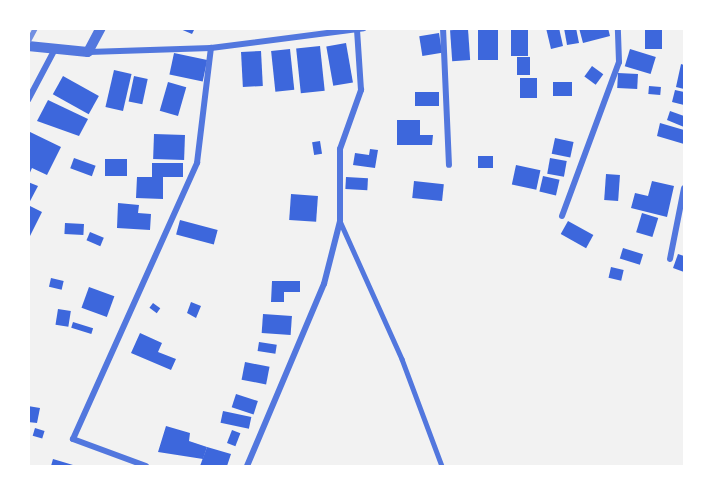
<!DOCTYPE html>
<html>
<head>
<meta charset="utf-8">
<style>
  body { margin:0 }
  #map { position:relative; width:713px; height:495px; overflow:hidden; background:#f2f2f2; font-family:"Times New Roman",serif }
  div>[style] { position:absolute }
  .building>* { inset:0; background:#3d67dc; transform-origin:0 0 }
  .service>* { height:4.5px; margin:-2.25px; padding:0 2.25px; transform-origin:2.25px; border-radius:2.25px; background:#5277de }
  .minor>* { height:6px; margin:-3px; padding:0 3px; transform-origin:3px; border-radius:3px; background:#5277de }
  .tertiary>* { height:10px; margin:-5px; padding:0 5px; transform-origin:5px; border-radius:5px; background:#5277de }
  .rail>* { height:4.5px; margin:-2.25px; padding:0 2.25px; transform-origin:2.25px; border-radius:2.25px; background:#7290e2 }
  span { translate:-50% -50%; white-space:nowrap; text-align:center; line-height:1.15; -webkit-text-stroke:6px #fff; paint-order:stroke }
  .frame { position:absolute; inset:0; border:30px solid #fff; pointer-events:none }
</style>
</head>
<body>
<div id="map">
  <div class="building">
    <div style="clip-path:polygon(178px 28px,195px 28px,192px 34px)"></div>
    <div style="left:478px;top:28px;width:20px;height:32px"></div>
    <div style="left:511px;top:28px;width:17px;height:28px"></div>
    <div style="clip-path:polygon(546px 28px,559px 28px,563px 46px,551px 49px)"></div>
    <div style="clip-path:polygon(564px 28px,576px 28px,579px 43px,567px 45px)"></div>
    <div style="clip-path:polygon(579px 28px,608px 28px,610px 36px,583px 43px)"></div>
    <div style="left:645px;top:28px;width:17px;height:21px"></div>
    <div style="left:468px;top:29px;width:31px;height:18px;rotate:86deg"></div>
    <div style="left:439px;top:33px;width:20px;height:20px;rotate:81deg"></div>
    <div style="left:346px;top:43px;width:40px;height:20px;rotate:80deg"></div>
    <div style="left:320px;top:46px;width:45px;height:24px;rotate:84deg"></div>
    <div style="left:290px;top:49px;width:41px;height:19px;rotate:84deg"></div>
    <div style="left:630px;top:49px;width:27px;height:18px;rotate:17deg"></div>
    <div style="left:261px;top:51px;width:35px;height:20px;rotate:87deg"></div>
    <div style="left:174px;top:53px;width:34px;height:22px;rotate:12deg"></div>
    <div style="left:517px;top:57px;width:13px;height:18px"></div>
    <div style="clip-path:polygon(681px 64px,684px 65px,684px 89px,676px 87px)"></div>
    <div style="left:592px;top:66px;width:14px;height:13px;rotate:36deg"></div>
    <div style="left:114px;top:70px;width:18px;height:38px;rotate:13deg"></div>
    <div style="left:618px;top:73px;width:20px;height:15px;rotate:3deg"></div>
    <div style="left:63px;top:76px;width:41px;height:21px;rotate:29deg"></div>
    <div style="left:134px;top:76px;width:14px;height:26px;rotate:12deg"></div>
    <div style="left:520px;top:78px;width:17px;height:20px"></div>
    <div style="left:168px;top:82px;width:19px;height:30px;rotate:16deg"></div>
    <div style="left:553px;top:82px;width:19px;height:14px"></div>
    <div style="left:649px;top:86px;width:12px;height:8px;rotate:5deg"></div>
    <div style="clip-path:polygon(675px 90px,684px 92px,684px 105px,672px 102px)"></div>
    <div style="left:415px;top:92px;width:24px;height:14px"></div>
    <div style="clip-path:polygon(48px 100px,88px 119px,79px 136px,37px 121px)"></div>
    <div style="clip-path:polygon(670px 111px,684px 116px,684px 127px,667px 120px)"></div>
    <div style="clip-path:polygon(397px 120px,420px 120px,420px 135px,433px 135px,432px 145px,397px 145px)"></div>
    <div style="clip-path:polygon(660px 123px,684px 130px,684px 144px,657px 136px)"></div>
    <div style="clip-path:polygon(28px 131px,61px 147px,47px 175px,32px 168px,28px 177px)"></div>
    <div style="left:154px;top:134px;width:31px;height:25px;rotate:2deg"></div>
    <div style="left:555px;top:138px;width:19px;height:16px;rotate:12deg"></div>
    <div style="left:320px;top:141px;width:13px;height:8px;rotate:81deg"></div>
    <div style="clip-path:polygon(370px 149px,378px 150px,375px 168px,353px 165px,355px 153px,369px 155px)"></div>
    <div style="left:478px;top:156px;width:15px;height:12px"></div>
    <div style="left:74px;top:158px;width:23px;height:11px;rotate:20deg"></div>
    <div style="left:550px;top:158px;width:17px;height:16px;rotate:10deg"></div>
    <div style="left:105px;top:159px;width:22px;height:17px"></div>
    <div style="clip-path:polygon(152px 163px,183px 163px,183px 177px,163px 177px,163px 199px,136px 198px,137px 177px,152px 177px)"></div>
    <div style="left:516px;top:165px;width:25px;height:20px;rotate:12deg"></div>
    <div style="left:606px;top:174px;width:14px;height:26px;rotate:4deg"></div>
    <div style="left:543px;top:176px;width:17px;height:16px;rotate:13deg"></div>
    <div style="left:346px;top:177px;width:22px;height:12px;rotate:3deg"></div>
    <div style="left:414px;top:181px;width:30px;height:17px;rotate:6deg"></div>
    <div style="clip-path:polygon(652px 181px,674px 186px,667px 217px,631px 208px,635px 193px,648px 196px)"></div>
    <div style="clip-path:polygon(28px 182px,38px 186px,28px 205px)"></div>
    <div style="left:291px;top:194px;width:27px;height:26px;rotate:4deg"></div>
    <div style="clip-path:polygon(118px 203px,139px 205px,138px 213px,151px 214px,150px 230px,117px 228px)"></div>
    <div style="clip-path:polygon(28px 205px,42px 212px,28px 240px)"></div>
    <div style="left:642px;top:213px;width:17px;height:20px;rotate:17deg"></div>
    <div style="left:180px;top:220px;width:39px;height:15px;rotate:15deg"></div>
    <div style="left:568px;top:221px;width:29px;height:15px;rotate:29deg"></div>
    <div style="left:65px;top:223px;width:19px;height:11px;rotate:3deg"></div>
    <div style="left:90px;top:232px;width:15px;height:9px;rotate:23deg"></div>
    <div style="left:623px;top:248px;width:21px;height:11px;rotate:17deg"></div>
    <div style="clip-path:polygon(678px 254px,684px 256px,684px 272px,673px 268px)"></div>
    <div style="left:611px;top:267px;width:13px;height:11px;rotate:13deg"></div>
    <div style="left:51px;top:278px;width:13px;height:9px;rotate:13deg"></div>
    <div style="clip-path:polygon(272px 281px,300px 281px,300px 292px,284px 292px,284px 302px,271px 302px)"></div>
    <div style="left:89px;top:287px;width:27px;height:22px;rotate:20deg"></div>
    <div style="clip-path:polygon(191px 302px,201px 306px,196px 318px,187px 313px)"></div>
    <div style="left:153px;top:303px;width:9px;height:6px;rotate:36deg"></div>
    <div style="left:58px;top:309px;width:13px;height:16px;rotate:9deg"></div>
    <div style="left:263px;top:314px;width:29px;height:19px;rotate:4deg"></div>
    <div style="left:73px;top:322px;width:21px;height:6px;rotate:17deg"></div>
    <div style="clip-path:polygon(140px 333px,162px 343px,158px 352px,176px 359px,171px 370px,131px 353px)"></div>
    <div style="left:259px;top:342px;width:18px;height:9px;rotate:9deg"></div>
    <div style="left:245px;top:362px;width:25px;height:18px;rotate:11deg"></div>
    <div style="left:236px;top:394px;width:23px;height:14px;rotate:18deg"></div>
    <div style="clip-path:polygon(28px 406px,40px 408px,37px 423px,28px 422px)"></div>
    <div style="left:223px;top:411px;width:29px;height:12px;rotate:12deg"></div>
    <div style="clip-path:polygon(166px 426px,190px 433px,189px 441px,207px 447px,203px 459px,158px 452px)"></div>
    <div style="left:35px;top:428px;width:10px;height:8px;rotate:17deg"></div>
    <div style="left:232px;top:430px;width:9px;height:14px;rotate:21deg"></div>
    <div style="clip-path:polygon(207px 447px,231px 454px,227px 466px,200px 466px)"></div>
    <div style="clip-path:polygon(53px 459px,73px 465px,72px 466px,51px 466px)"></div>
  </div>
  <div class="service">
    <div style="left:340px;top:221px;width:151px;rotate:65.8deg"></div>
    <div style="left:402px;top:359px;width:114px;rotate:69.5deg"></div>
  </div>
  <div class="minor">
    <div style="left:443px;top:28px;width:137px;rotate:87.5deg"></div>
    <div style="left:89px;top:52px;width:122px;rotate:-1.9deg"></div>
    <div style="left:211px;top:48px;width:154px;rotate:-7.4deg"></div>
    <div style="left:28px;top:100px;width:58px;rotate:-62.1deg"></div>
    <div style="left:562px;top:216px;width:164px;rotate:-69.7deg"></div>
    <div style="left:619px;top:62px;width:34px;rotate:-92deg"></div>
    <div style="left:670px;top:259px;width:72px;rotate:-78.8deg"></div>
    <div style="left:146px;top:466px;width:78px;rotate:-159.7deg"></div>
    <div style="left:73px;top:439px;width:303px;rotate:-65.8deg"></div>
    <div style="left:197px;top:163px;width:116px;rotate:-83.1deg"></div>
    <div style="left:247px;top:466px;width:198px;rotate:-67.1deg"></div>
    <div style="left:324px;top:284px;width:65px;rotate:-75.7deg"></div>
    <div style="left:340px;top:221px;width:72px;rotate:-90deg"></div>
    <div style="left:340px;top:149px;width:63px;rotate:-70.4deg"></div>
    <div style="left:361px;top:90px;width:61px;rotate:-93.8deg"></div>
  </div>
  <div class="tertiary">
    <div style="left:28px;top:46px;width:60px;rotate:5.7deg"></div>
    <div style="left:88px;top:52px;width:27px;rotate:-62deg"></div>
  </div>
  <div class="rail">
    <div style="left:28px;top:41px;width:15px;rotate:-62deg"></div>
  </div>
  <div class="frame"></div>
</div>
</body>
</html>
